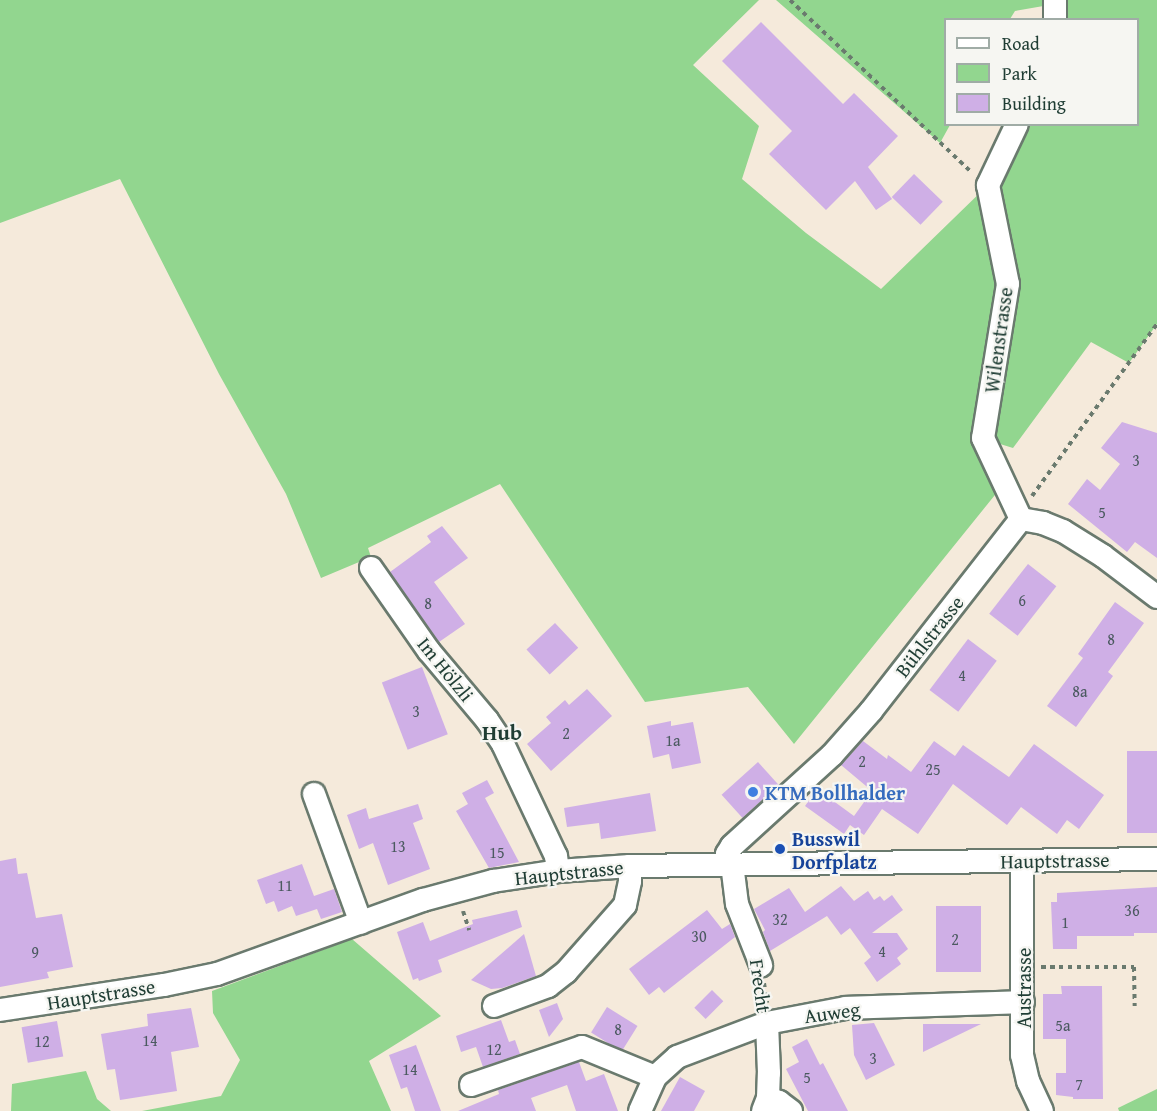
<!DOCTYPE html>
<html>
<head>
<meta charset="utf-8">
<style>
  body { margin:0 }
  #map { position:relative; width:1157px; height:1111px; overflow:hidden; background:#f5eadb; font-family:"Gentium Book Plus",serif }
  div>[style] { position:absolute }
  .green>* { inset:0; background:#92d68f }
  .building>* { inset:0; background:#cfafe6; transform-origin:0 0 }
  .path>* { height:4px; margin-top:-2px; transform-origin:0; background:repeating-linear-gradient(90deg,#6a7a6e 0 4.5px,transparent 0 9px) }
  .roads { filter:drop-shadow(2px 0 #6a7a6e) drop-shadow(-2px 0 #6a7a6e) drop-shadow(0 2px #6a7a6e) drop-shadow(0 -2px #6a7a6e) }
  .minor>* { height:22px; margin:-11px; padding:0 11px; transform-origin:11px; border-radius:11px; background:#fff }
  .dots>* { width:16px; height:16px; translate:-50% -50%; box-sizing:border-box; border:3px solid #f6f6f2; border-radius:50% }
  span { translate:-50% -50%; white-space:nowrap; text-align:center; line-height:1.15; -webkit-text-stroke:4.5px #f6f6f2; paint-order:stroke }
  .number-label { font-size:16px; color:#4b5a60 }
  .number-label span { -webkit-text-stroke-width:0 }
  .street-label { font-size:20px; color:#1f3d34 }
  .shop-label { font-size:20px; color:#366cbe; font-weight:700 }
  .left { translate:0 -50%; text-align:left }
  .transit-label { font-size:20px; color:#164399; font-weight:700 }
  .quarter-label { font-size:22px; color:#1f3d34; font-weight:700 }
  .legend { position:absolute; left:944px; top:18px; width:195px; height:108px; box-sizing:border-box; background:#f6f6f2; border:2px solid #a0aca6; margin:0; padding:8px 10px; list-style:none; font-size:18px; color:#1f3d34 }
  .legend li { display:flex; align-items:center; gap:12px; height:30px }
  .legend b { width:30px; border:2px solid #a0aca6 }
</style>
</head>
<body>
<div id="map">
  <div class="green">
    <div style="clip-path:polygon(0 0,759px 0,693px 65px,759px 126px,742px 179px,806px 233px,881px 289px,988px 185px,1017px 125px,1138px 124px,1138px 20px,1050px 19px,1055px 4px,1015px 11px,1010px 19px,946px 20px,946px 124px,950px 125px,940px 143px,776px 0,1157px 0,1157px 324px,1129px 363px,1091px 342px,1013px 448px,984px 439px,1003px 485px,794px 744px,748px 687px,645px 702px,500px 484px,368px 548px,371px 557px,321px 578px,286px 494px,219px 374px,120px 179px,0 223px)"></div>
    <div style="clip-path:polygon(352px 939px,441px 1016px,369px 1061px,391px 1111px,142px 1111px,221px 1096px,240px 1060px,213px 1013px,212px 991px)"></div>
    <div style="clip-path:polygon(86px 1071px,97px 1099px,111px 1111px,11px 1111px,12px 1084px)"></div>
    <div style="clip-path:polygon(1157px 1089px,1157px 1111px,1119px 1111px,1118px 1108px)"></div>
  </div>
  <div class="building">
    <div style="clip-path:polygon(761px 22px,843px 104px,854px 93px,898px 136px,868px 167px,892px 199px,876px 210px,855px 181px,826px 210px,769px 154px,792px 131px,722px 61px)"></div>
    <div style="left:914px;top:174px;width:40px;height:32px;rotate:44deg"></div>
    <div style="clip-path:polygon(1122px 422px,1157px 433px,1157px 558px,1135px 542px,1127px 552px,1068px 504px,1087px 479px,1100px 490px,1120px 464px,1101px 448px)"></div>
    <div style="clip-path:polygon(442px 526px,468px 558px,434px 582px,465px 624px,439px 642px,390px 572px,431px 542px,427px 536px)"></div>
    <div style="left:1028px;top:564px;width:36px;height:63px;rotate:38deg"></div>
    <div style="clip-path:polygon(1115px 602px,1144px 623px,1108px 672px,1113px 676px,1076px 727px,1047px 706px,1083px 658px,1078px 654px)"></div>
    <div style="left:555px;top:623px;width:34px;height:39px;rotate:47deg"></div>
    <div style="left:968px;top:639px;width:36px;height:64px;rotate:37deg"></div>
    <div style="left:422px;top:667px;width:72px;height:43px;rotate:69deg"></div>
    <div style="clip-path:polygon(587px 689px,612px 716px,551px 771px,527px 744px,551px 723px,546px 717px,565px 700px,569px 705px)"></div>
    <div style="clip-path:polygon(671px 721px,671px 726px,693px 722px,701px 763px,672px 769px,669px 754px,653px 758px,647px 726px)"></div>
    <div style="clip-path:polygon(863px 741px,887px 759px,888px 755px,911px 772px,934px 741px,955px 756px,963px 745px,1009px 777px,1034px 744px,1104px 795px,1079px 829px,1067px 820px,1057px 834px,1021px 807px,1007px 825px,953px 784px,918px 834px,882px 809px,864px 835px,850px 825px,844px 834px,805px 806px,817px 789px,854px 816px,872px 791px,841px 765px)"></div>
    <div style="left:1157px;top:751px;width:82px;height:30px;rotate:90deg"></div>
    <div style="left:758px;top:762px;width:31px;height:49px;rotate:48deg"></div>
    <div style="clip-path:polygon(487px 780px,494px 793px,485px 798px,519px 862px,489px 868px,456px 811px,468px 804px,462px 793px)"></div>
    <div style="clip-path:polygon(650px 793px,656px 831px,601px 839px,599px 823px,567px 827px,564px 808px)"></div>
    <div style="clip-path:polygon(418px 804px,423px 819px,413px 823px,430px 869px,388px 885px,373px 843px,359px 849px,347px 815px,366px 808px,369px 819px)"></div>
    <div style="clip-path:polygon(16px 858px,18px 874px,27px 873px,36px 918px,62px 914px,73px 967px,47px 972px,49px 978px,0 987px,0 861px)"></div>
    <div style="clip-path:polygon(302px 864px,314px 896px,334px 889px,342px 912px,321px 919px,317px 909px,296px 916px,292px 906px,278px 912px,274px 901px,266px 904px,257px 880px)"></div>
    <div style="clip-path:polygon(841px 886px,854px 901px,868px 891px,874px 900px,880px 896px,884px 901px,892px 895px,903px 910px,872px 933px,897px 933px,908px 949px,897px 958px,901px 964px,877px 982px,864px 963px,871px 957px,850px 928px,841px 935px,827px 916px,770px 951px,763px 932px,765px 930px,754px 909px,789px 888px,805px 912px)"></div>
    <div style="clip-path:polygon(1157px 887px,1157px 933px,1134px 933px,1134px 936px,1077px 936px,1077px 949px,1053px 949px,1051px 902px,1057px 902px,1057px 893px)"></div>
    <div style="left:936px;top:906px;width:45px;height:66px"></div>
    <div style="clip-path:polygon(517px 910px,522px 927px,438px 960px,442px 972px,419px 981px,418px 978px,413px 980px,397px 932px,423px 922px,430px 941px,473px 924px,472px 920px)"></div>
    <div style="clip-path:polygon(707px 910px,722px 929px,730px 924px,735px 937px,664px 993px,659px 987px,649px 995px,629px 969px)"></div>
    <div style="clip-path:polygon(524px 934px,536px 976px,502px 988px,491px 989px,471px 980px)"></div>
    <div style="clip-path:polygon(1061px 986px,1102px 986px,1103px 1099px,1073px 1099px,1073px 1097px,1056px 1095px,1056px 1073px,1066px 1073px,1066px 1039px,1043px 1039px,1043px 994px,1062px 994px)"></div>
    <div style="left:712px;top:990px;width:16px;height:25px;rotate:45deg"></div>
    <div style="clip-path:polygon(557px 1003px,563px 1019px,549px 1037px,539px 1010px)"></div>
    <div style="left:607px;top:1007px;width:36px;height:30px;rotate:32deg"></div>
    <div style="clip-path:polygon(191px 1008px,199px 1047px,171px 1052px,177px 1091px,120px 1100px,115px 1069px,107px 1070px,101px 1034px,148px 1026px,147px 1014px)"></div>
    <div style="clip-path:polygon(501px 1020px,509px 1042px,515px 1040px,520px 1054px,483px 1067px,476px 1047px,461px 1052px,456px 1036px)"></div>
    <div style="left:57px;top:1021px;width:36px;height:36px;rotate:80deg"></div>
    <div style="clip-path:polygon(874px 1023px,895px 1065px,866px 1080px,854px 1055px,852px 1025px)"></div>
    <div style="clip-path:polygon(923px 1024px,981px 1024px,923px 1052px)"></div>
    <div style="clip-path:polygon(807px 1039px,820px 1065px,823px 1063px,848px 1111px,808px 1111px,786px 1069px,799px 1062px,792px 1047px)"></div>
    <div style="clip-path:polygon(416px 1045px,441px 1111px,415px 1111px,407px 1087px,401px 1089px,389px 1055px)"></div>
    <div style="clip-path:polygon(579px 1062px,586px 1081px,604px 1074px,618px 1111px,576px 1111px,567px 1085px,531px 1098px,536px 1111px,458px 1111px,499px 1094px,498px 1090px)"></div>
    <div style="clip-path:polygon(680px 1077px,705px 1091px,694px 1111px,661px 1111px)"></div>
  </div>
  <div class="path">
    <div style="left:790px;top:0;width:250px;rotate:43.5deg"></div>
    <div style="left:1032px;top:496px;width:213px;rotate:-54deg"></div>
    <div style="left:463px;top:911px;width:20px;rotate:72deg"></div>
    <div style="left:1041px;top:967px;width:93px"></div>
    <div style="left:1134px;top:967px;width:39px;rotate:89deg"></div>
    <div style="left:764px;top:983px;width:20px;rotate:81deg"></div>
  </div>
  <div class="roads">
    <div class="minor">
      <div style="left:1055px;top:20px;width:20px;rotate:-90deg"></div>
      <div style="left:1017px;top:124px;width:68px;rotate:115.4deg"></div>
      <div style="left:988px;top:185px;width:101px;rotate:78.6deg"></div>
      <div style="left:1008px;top:284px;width:156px;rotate:99.2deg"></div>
      <div style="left:983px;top:438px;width:89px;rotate:64.9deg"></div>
      <div style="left:371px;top:568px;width:101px;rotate:55.1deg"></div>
      <div style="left:429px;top:651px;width:90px;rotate:50deg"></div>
      <div style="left:487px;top:720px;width:29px;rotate:56deg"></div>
      <div style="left:503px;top:744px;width:124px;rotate:64.7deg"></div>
      <div style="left:556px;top:856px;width:15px;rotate:82deg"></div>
      <div style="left:314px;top:794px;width:137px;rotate:70deg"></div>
      <div style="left:1022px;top:861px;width:194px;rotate:90deg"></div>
      <div style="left:1022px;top:1055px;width:27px;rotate:77deg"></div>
      <div style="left:1028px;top:1081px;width:33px;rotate:65deg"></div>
      <div style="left:727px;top:864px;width:10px;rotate:-90deg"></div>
      <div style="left:727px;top:854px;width:9px;rotate:-58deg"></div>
      <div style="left:732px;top:846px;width:135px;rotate:-42.3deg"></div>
      <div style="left:832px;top:755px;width:59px;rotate:-48.4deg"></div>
      <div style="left:871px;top:711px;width:244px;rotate:-52deg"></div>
      <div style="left:1021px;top:519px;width:22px;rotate:10deg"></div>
      <div style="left:1043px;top:523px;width:22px;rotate:22deg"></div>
      <div style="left:1063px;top:531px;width:47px;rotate:32deg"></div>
      <div style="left:1103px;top:556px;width:68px;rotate:37.2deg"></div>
      <div style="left:732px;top:864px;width:40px;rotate:82.9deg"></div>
      <div style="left:737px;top:904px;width:66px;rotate:68.5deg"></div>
      <div style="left:494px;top:1006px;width:58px;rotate:-20.3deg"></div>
      <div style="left:548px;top:986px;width:23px;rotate:-38deg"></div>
      <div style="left:566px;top:972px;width:89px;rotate:-48.6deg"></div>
      <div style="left:625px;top:905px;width:25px;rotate:-78deg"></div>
      <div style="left:630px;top:881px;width:15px;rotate:-90deg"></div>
      <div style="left:0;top:1010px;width:166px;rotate:-8.7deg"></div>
      <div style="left:164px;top:985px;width:54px;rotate:-11.7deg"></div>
      <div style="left:217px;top:974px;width:219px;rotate:-19.8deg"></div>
      <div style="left:423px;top:900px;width:73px;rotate:-15.2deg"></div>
      <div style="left:493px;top:881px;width:66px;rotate:-8.7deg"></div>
      <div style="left:558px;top:871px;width:72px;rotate:-4deg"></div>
      <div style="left:630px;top:866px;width:527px;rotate:-0.76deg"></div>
      <div style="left:471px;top:1085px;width:117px;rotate:-18.9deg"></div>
      <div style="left:582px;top:1047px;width:79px;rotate:22.3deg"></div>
      <div style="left:768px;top:1098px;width:12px;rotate:20deg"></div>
      <div style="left:779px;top:1102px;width:15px;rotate:37deg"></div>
      <div style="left:640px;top:1111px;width:37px;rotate:-66deg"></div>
      <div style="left:655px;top:1077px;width:30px;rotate:-42deg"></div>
      <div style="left:677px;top:1057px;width:96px;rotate:-20.7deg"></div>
      <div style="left:767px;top:1023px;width:80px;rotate:-10.8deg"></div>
      <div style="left:846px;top:1008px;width:177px;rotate:-1.9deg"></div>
      <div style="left:763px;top:1111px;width:14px;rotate:-69deg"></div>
      <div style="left:768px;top:1098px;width:25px;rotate:-88deg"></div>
      <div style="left:769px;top:1073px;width:50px;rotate:-92.3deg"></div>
    </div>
  </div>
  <div class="dots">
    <div style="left:753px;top:792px;background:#3f7fe0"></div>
    <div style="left:780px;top:849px;background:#1a4fb4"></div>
  </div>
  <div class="number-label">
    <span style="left:1136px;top:460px">3</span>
    <span style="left:1102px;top:512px">5</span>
    <span style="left:1022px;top:600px">6</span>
    <span style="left:428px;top:603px">8</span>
    <span style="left:1111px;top:639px">8</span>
    <span style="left:962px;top:675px">4</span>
    <span style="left:1080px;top:691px">8a</span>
    <span style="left:416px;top:711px">3</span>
    <span style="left:566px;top:733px">2</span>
    <span style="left:673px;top:740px">1a</span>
    <span style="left:862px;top:761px">2</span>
    <span style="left:933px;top:769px">25</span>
    <span style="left:398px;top:846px">13</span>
    <span style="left:497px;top:852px">15</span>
    <span style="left:285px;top:885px">11</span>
    <span style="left:1132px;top:910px">36</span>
    <span style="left:780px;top:919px">32</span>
    <span style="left:1065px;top:922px">1</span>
    <span style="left:699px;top:936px">30</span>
    <span style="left:955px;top:939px">2</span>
    <span style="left:882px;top:951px">4</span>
    <span style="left:35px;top:952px">9</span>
    <span style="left:1063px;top:1025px">5a</span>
    <span style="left:618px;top:1029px">8</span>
    <span style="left:150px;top:1040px">14</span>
    <span style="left:42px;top:1041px">12</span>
    <span style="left:494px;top:1049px">12</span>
    <span style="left:873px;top:1058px">3</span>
    <span style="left:410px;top:1069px">14</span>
    <span style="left:807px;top:1077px">5</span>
    <span style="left:1079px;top:1084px">7</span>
  </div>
  <div class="street-label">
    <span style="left:998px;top:340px;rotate:-82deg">Wilenstrasse</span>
    <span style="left:929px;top:636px;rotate:-52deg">Bühlstrasse</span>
    <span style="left:446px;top:669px;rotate:51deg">Im Hölzli</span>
    <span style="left:1055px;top:860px;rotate:-1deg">Hauptstrasse</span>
    <span style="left:569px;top:872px;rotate:-6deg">Hauptstrasse</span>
    <span style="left:761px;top:986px;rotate:82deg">Frecht</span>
    <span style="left:1023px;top:988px;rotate:-90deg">Austrasse</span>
    <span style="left:101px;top:994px;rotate:-9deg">Hauptstrasse</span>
    <span style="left:832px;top:1012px;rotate:-8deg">Auweg</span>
  </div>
  <div class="shop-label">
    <span class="left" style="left:765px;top:792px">KTM Bollhalder</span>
  </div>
  <div class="transit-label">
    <span class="left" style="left:792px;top:850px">Busswil<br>Dorfplatz</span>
  </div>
  <div class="quarter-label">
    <span style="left:502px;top:733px">Hub</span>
  </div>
  <ul class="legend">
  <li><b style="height:8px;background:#fff"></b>Road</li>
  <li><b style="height:16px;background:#92d68f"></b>Park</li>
  <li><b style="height:16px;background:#cfafe6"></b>Building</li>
  </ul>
</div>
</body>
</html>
